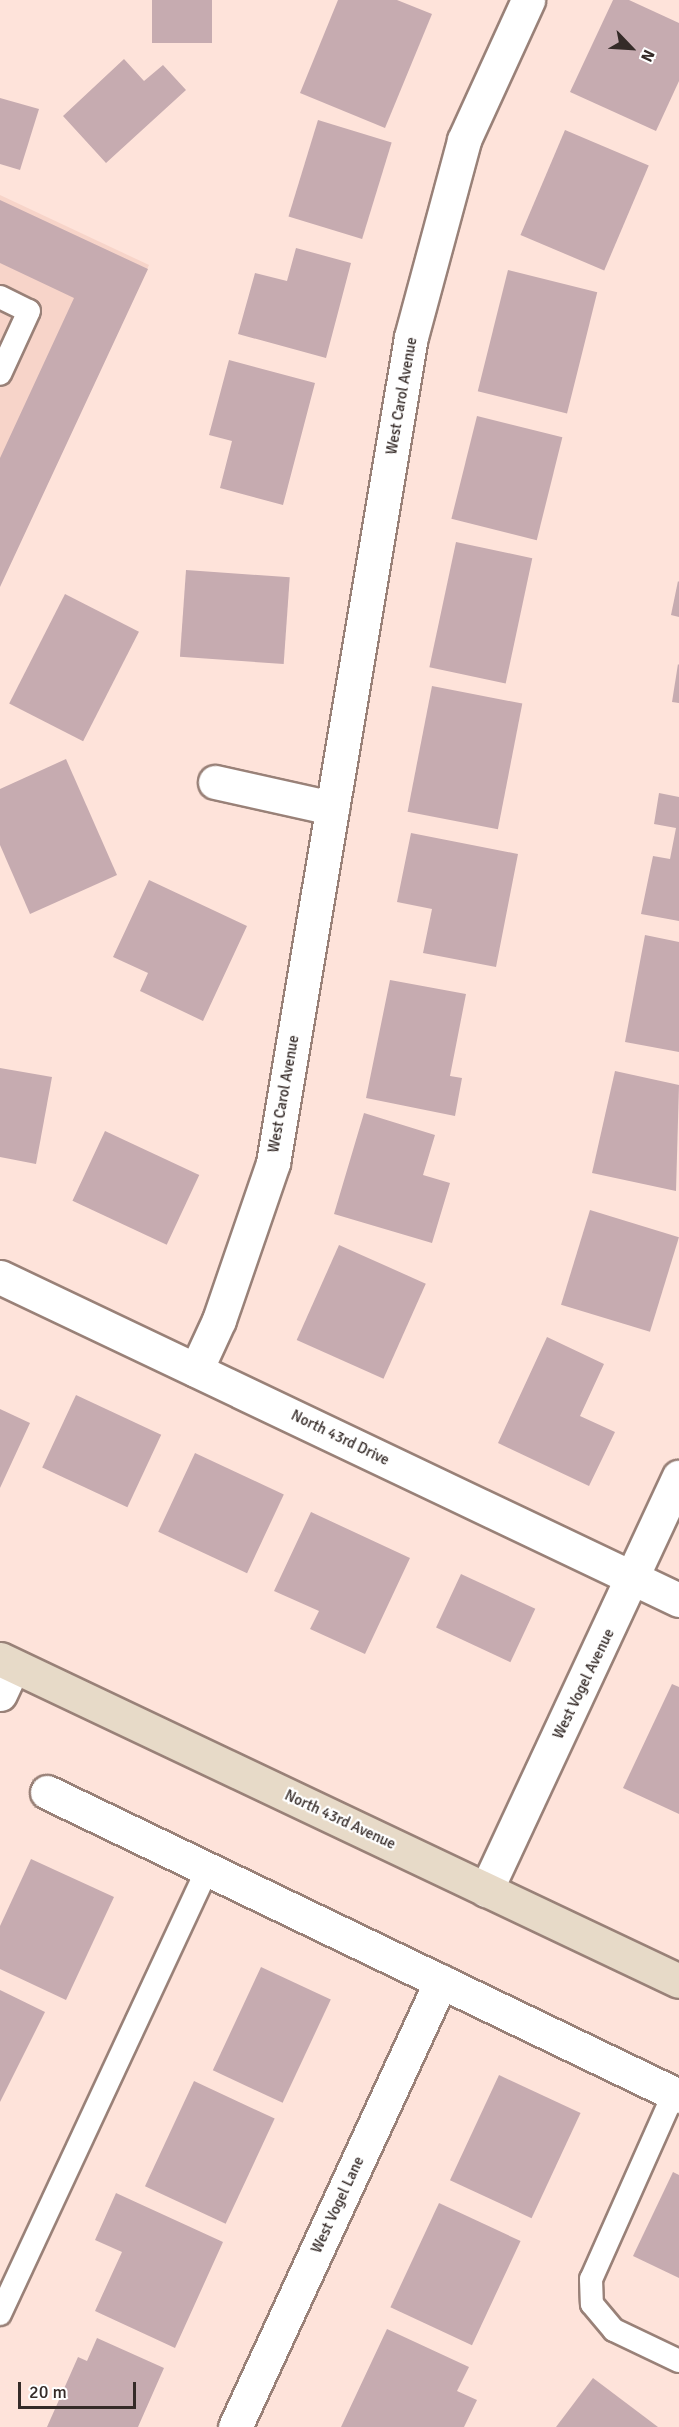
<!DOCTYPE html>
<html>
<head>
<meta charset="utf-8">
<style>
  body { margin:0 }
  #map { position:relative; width:679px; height:2427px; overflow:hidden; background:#fee3da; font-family:Signika,sans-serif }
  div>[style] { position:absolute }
  .built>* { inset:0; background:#f7d4c9 }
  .building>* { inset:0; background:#c6abb0; transform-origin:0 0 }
  .roads { filter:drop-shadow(2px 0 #998178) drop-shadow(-2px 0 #998178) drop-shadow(0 2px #998178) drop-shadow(0 -2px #998178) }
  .service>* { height:22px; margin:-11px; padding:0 11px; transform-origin:11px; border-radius:11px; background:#fff }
  .minor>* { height:33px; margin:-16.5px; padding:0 16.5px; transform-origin:16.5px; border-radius:16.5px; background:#fff }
  .tertiary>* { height:33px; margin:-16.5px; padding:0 16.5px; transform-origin:16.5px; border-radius:16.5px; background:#fff }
  .secondary>* { height:33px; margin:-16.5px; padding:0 16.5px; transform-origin:16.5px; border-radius:16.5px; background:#e7dac8 }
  span { translate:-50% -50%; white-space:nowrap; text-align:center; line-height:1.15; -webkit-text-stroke:4.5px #fff; paint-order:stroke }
  .street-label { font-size:15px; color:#352b28 }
  .north { position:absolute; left:601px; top:18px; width:60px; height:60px; -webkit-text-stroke:4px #fff; paint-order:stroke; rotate:115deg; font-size:16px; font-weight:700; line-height:24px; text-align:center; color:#352b28 }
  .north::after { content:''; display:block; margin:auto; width:21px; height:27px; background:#352b28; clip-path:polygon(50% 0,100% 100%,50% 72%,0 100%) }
  .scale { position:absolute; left:18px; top:2382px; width:118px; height:27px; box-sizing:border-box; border:3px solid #352b28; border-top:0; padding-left:8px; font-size:18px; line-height:21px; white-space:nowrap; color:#352b28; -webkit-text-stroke:4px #fff; paint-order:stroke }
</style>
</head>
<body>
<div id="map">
  <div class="built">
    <div style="clip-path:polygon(0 195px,149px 265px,0 585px)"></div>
  </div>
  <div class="building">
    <div style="left:152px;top:0;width:60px;height:43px"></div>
    <div style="clip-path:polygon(338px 0,397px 0,432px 14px,385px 128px,300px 93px)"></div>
    <div style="clip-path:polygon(613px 0,629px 0,679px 23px,679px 81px,656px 131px,570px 92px)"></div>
    <div style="clip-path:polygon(124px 59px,144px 81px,163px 65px,186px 90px,106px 163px,63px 116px)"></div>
    <div style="clip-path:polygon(0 98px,39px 109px,20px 170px,0 164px)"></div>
    <div style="left:318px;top:120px;width:77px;height:101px;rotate:17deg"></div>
    <div style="left:565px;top:130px;width:91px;height:114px;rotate:23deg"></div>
    <div style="clip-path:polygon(0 200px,148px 269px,0 587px,0 458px,74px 298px,0 263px)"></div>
    <div style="clip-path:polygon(296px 248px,351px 263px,326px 358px,238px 334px,255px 273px,287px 281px)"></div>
    <div style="left:508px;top:270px;width:92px;height:125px;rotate:14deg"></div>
    <div style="clip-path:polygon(229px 360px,315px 383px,283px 505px,220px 488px,232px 441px,209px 435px)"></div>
    <div style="left:477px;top:416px;width:88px;height:106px;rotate:14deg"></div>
    <div style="left:456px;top:542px;width:78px;height:128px;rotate:12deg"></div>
    <div style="left:186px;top:570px;width:104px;height:87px;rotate:4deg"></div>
    <div style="clip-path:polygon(678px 581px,679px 582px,679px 617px,671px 615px)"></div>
    <div style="left:65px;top:594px;width:83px;height:123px;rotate:27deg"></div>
    <div style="clip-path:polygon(678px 664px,679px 665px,679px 703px,672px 702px)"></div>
    <div style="left:432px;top:686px;width:92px;height:128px;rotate:11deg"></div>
    <div style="clip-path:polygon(66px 759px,117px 875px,30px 914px,0 845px,0 789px)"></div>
    <div style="clip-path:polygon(659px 793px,679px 797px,679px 921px,641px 914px,653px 856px,670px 859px,676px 828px,654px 824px)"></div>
    <div style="clip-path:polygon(411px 833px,518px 854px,496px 967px,423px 953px,432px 909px,397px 902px)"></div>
    <div style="clip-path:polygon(149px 880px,247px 926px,203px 1021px,140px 991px,148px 973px,113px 957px)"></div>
    <div style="clip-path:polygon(645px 935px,679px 942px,679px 1052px,625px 1042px)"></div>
    <div style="clip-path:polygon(390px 980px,466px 994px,450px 1076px,462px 1078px,455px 1116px,366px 1098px)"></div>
    <div style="clip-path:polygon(0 1068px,52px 1077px,36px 1164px,0 1157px)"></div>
    <div style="clip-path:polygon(615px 1071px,679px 1085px,676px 1191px,592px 1173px)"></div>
    <div style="clip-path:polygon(364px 1113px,435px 1135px,423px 1175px,450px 1183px,432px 1243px,334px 1214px)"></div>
    <div style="left:105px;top:1131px;width:104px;height:77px;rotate:25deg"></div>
    <div style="left:590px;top:1210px;width:93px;height:99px;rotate:17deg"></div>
    <div style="left:339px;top:1245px;width:95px;height:104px;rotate:24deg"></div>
    <div style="clip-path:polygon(547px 1337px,604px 1364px,580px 1416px,615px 1432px,589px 1486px,498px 1443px)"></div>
    <div style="left:76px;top:1395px;width:94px;height:80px;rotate:25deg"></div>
    <div style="clip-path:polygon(0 1409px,30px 1423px,0 1488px)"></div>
    <div style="left:195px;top:1453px;width:98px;height:87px;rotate:25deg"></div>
    <div style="clip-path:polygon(311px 1512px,410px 1558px,365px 1654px,310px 1629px,319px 1611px,274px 1591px)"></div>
    <div style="left:461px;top:1574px;width:82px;height:59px;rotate:25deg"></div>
    <div style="clip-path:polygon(672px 1684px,679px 1687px,679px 1814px,623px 1788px)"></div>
    <div style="clip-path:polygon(31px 1859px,114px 1897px,66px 2000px,0 1969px,0 1926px)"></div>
    <div style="left:261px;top:1967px;width:77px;height:114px;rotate:25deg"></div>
    <div style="clip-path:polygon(0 1990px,45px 2012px,0 2102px)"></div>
    <div style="left:499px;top:2075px;width:90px;height:116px;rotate:25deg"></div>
    <div style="left:194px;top:2081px;width:89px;height:116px;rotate:25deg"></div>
    <div style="clip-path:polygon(673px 2172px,679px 2175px,679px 2278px,633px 2256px)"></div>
    <div style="clip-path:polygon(116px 2193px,223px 2242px,175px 2348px,95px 2311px,122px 2252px,95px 2240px)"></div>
    <div style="left:439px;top:2203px;width:90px;height:115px;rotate:25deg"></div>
    <div style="clip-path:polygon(387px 2329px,469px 2367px,457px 2391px,477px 2400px,464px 2427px,341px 2427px)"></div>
    <div style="clip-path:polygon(97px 2338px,164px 2368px,138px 2427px,47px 2427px,78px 2357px,87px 2361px)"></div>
    <div style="clip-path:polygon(593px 2378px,658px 2427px,556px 2427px)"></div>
  </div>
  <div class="roads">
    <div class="service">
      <div style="left:0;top:297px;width:32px;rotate:26deg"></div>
      <div style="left:29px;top:311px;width:69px;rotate:114.7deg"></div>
      <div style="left:674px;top:2093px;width:204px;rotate:114deg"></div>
      <div style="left:591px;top:2279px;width:25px;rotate:88deg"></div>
      <div style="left:592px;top:2304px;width:34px;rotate:50deg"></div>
      <div style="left:614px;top:2330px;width:72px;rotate:25.5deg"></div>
      <div style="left:0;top:2314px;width:490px;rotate:-65deg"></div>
    </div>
    <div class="minor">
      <div style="left:215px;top:782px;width:120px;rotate:12.5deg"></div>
      <div style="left:0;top:1277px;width:752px;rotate:25.44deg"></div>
      <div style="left:196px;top:1370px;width:55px;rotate:-65.3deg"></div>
      <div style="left:219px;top:1320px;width:166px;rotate:-71deg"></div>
      <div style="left:273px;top:1163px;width:837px;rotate:-80.52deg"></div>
      <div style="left:411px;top:337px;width:204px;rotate:-74.9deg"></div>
      <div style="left:464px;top:140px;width:154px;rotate:-65.4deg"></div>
      <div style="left:47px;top:1792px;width:701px;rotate:25.69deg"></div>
      <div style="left:486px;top:1890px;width:456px;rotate:-65deg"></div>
      <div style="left:235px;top:2427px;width:491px;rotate:-65.2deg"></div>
    </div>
    <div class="tertiary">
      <div style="left:0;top:1694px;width:31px;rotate:-65deg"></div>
    </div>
    <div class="secondary">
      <div style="left:0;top:1659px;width:751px;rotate:25.37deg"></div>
    </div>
  </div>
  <div class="street-label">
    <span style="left:402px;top:396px;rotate:-80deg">West Carol Avenue</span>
    <span style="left:284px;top:1094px;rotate:-80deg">West Carol Avenue</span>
    <span style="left:340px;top:1438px;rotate:26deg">North 43rd Drive</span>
    <span style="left:584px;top:1684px;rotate:-64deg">West Vogel Avenue</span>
    <span style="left:340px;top:1820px;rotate:25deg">North 43rd Avenue</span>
    <span style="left:338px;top:2205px;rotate:-65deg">West Vogel Lane</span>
  </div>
  <div class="north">N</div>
  <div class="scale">20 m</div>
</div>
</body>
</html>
